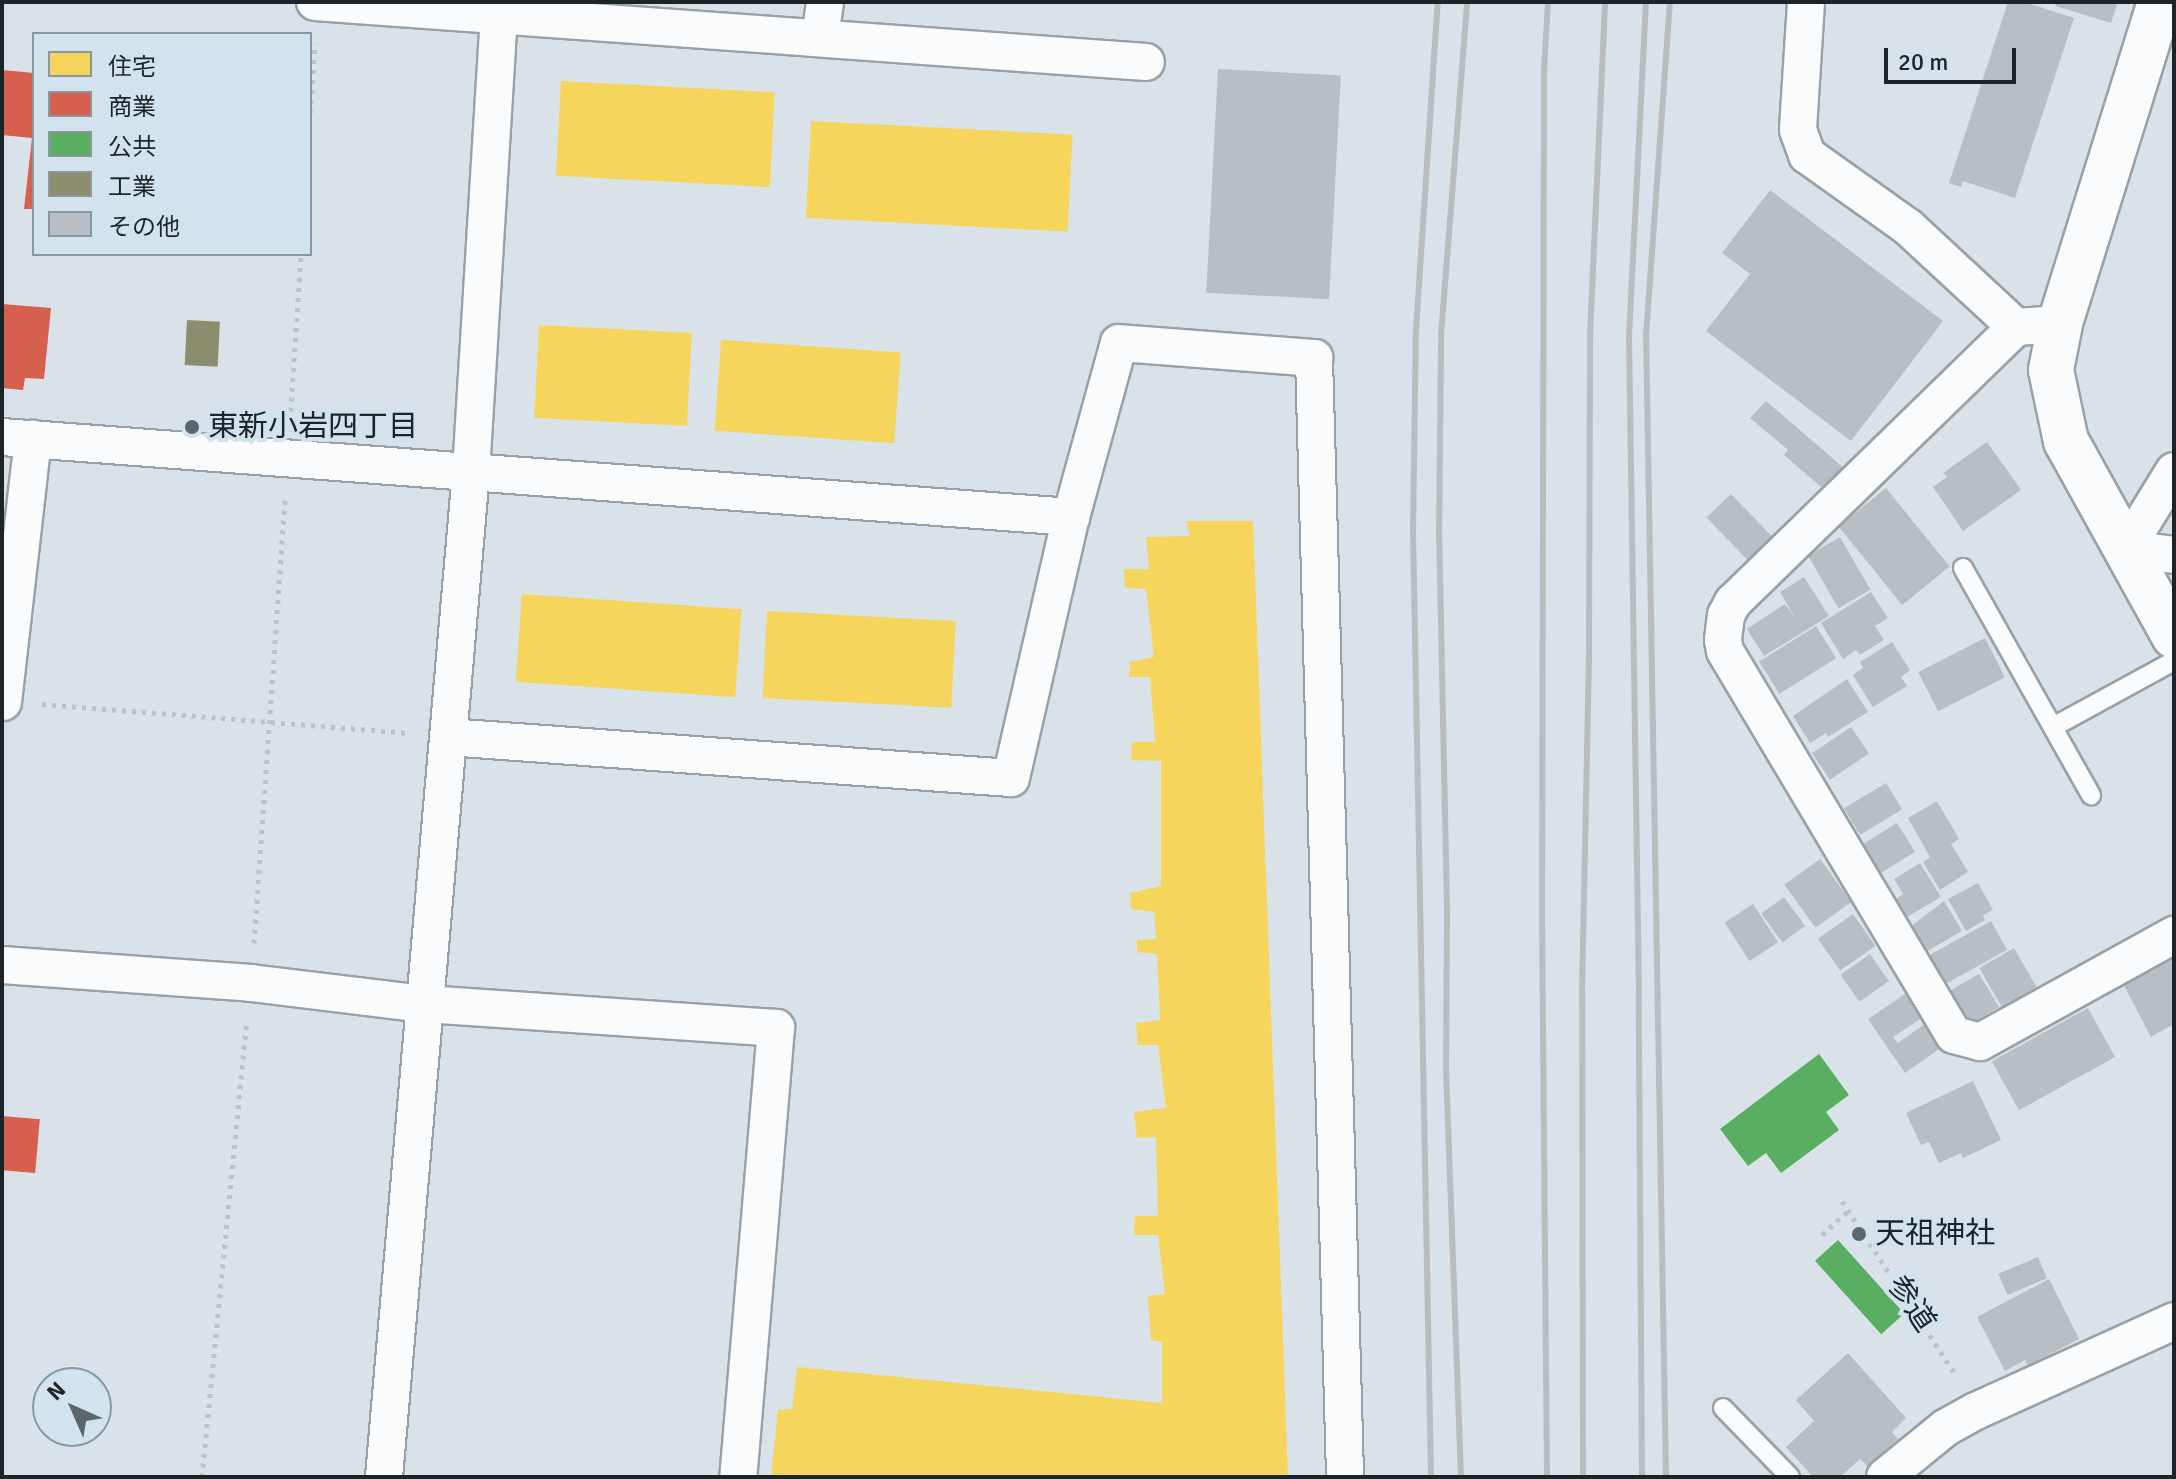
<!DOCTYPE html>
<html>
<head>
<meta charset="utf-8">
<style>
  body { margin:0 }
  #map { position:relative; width:2176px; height:1479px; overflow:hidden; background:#d8e2e8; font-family:Signika,"Noto Sans JP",sans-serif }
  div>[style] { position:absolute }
  .homes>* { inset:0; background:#f6d55c; transform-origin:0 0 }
  .shops>* { inset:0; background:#d6604d; transform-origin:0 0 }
  .public>* { inset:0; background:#5aae61; transform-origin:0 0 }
  .industry>* { inset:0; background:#8c8c6e; transform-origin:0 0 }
  .building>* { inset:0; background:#b7bfc4; transform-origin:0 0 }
  .path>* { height:5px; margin-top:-2.5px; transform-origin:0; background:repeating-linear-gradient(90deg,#c0c3c5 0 4px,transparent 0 10px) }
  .roads { filter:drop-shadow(2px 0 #9aa1a6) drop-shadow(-2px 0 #9aa1a6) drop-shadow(0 2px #9aa1a6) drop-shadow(0 -2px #9aa1a6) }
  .service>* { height:18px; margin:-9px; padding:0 9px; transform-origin:9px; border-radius:9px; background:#f9fbfc }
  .minor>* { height:36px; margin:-18px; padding:0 18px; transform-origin:18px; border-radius:18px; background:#f9fbfc }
  .tertiary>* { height:44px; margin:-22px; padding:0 22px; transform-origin:22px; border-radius:22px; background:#f9fbfc }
  .rail>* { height:6px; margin:-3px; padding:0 3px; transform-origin:3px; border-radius:3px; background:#babdbe }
  .dots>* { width:22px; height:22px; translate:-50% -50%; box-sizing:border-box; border:4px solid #d2e3ee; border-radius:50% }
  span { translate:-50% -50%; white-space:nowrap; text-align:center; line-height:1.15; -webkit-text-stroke:8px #d2e3ee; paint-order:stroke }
  .poi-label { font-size:30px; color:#1d2427 }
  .left { translate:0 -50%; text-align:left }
  .street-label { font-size:30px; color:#1d2427 }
  .frame { position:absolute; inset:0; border:4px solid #1d2427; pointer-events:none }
  .legend { position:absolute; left:32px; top:32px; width:280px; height:224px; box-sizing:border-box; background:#d2e3ee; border:2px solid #8a979e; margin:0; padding:10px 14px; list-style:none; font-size:24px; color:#1d2427 }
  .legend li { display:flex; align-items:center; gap:16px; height:40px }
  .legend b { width:40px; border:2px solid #8a979e }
  .north { position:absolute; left:32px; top:1367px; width:80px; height:80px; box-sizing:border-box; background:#d2e3ee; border:2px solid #8a979e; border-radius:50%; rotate:315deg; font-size:22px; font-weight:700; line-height:32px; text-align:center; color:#1d2427 }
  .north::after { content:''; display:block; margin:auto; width:28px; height:36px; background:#5e666b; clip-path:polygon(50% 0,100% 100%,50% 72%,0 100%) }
  .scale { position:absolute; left:1884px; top:48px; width:132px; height:36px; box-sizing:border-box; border:4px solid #1d2427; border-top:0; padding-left:10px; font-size:24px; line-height:28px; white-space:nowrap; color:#1d2427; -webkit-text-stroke:6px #d2e3ee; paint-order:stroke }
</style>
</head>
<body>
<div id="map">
  <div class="homes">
    <div style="left:561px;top:81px;width:214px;height:95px;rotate:3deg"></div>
    <div style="left:811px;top:121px;width:262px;height:97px;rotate:3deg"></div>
    <div style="left:539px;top:325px;width:153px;height:93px;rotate:3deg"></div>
    <div style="left:721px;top:340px;width:180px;height:91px;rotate:4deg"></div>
    <div style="clip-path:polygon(1186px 521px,1253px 521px,1288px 1477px,771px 1477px,778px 1410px,792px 1409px,797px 1367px,1162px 1403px,1162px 1342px,1151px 1340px,1148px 1296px,1165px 1294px,1158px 1235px,1134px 1235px,1135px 1216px,1158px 1216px,1156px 1137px,1137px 1138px,1134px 1112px,1166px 1108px,1158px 1045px,1138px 1045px,1136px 1023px,1160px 1020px,1157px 954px,1137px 952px,1137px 940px,1156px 939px,1154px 912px,1131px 909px,1130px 893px,1161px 886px,1161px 761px,1131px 760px,1132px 742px,1155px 742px,1150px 677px,1129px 677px,1130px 662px,1154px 657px,1146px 589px,1125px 588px,1124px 569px,1149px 569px,1146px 537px,1190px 536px)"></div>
    <div style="left:522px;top:594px;width:220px;height:88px;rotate:4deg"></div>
    <div style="left:767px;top:611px;width:189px;height:87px;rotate:3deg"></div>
  </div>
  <div class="shops">
    <div style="clip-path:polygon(2px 70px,34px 73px,34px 209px,24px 209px,32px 138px,2px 135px)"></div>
    <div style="clip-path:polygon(2px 304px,51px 308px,44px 379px,25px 378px,23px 390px,2px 388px)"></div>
    <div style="left:2px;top:1116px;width:38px;height:54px;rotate:5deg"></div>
  </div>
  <div class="public">
    <div style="clip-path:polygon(1819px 1054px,1849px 1095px,1826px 1112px,1839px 1130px,1781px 1173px,1766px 1153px,1748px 1166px,1720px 1129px)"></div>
    <div style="left:1838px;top:1240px;width:99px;height:31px;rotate:48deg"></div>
  </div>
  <div class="industry">
    <div style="left:187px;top:320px;width:33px;height:45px;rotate:3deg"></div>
  </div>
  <div class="building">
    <div style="clip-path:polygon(2008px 2px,2024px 2px,2074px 18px,2015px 198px,1963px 181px,1961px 187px,1949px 183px)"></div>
    <div style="clip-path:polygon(2057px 2px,2118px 2px,2111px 23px,2055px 6px)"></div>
    <div style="left:1218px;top:69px;width:123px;height:224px;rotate:3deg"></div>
    <div style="clip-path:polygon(1770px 190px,1943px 321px,1851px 441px,1706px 331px,1750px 274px,1722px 253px)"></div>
    <div style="clip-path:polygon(1766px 401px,1844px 468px,1828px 486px,1821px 487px,1784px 455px,1788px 450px,1750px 418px)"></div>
    <div style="clip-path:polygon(1987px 442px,2021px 490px,1963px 531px,1933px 487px,1947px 477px,1943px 473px)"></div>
    <div style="left:1886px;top:488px;width:101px;height:61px;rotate:51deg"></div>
    <div style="left:1731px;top:494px;width:59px;height:34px;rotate:46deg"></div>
    <div style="left:1840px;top:537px;width:61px;height:37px;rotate:60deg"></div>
    <div style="clip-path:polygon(1804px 577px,1829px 616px,1764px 656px,1747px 629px,1785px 604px,1797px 621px,1780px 592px)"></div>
    <div style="clip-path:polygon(1871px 592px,1888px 618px,1875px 626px,1884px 640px,1860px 655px,1856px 650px,1843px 659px,1821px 623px)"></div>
    <div style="left:1816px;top:626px;width:38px;height:67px;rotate:58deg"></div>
    <div style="left:1985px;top:638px;width:44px;height:75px;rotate:63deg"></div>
    <div style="clip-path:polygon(1892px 642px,1910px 670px,1901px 677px,1907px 686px,1873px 707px,1853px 675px,1863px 668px,1860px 662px)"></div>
    <div style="clip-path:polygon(1847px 679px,1868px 712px,1828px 737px,1826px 733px,1810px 743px,1793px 716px)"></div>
    <div style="left:1851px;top:727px;width:32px;height:47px;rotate:56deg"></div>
    <div style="left:1886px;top:783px;width:31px;height:49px;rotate:59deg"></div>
    <div style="clip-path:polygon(1937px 801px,1959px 839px,1951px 844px,1968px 872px,1940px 890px,1923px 862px,1930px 857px,1908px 818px)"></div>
    <div style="left:1897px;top:823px;width:34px;height:47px;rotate:58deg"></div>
    <div style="left:1820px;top:859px;width:53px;height:44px;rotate:54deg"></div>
    <div style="clip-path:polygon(1920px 863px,1941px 897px,1907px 917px,1896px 899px,1903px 894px,1894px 879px)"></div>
    <div style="clip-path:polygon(1978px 883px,1993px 910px,1983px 915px,1985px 920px,1966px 931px,1948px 899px)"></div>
    <div style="left:1784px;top:897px;width:36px;height:28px;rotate:54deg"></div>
    <div style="clip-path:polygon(1944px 901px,1962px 931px,1924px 953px,1910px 927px)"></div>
    <div style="left:1753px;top:904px;width:46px;height:34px;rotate:57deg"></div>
    <div style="left:1853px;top:914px;width:39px;height:43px;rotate:55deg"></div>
    <div style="left:1991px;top:921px;width:33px;height:79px;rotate:61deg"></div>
    <div style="left:2014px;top:948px;width:48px;height:40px;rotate:60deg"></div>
    <div style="clip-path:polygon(2174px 952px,2174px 1024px,2151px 1037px,2121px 980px)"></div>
    <div style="left:1870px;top:954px;width:33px;height:36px;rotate:55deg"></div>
    <div style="clip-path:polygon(1979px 974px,1999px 1007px,1969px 1025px,1944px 994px)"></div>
    <div style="clip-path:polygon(1905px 994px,1922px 1018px,1893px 1037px,1898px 1043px,1926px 1023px,1942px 1047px,1905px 1073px,1868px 1019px)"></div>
    <div style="left:2088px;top:1008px;width:56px;height:110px;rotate:61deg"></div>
    <div style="clip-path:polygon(1973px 1081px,2001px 1140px,1963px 1158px,1961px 1153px,1939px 1163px,1929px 1142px,1921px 1145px,1906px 1113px)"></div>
    <div style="left:2038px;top:1257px;width:23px;height:43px;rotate:67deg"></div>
    <div style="clip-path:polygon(2049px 1279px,2079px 1339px,2028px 1366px,2025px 1360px,2005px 1371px,1977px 1317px)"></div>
    <div style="clip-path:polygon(1848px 1353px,1906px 1418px,1892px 1432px,1898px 1439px,1868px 1467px,1860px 1459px,1840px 1477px,1813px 1477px,1786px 1447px,1814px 1421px,1796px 1400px)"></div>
  </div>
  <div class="path">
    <div style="left:310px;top:113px;width:70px;rotate:-85.9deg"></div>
    <div style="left:290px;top:421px;width:167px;rotate:-86.2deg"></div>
    <div style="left:42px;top:704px;width:366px;rotate:4.5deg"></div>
    <div style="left:254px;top:943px;width:446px;rotate:-86deg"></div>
    <div style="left:1842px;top:1201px;width:208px;rotate:56.8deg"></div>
    <div style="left:1822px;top:1235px;width:35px;rotate:-43deg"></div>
    <div style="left:202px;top:1477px;width:458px;rotate:-84.4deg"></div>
  </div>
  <div class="roads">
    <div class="service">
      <div style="left:1963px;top:568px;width:261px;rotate:60.6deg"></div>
      <div style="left:2053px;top:727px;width:138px;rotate:-28.6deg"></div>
      <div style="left:1723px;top:1408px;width:96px;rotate:45.8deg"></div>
    </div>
    <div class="minor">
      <div style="left:315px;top:2px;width:833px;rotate:4.13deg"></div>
      <div style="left:1806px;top:2px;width:128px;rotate:93.6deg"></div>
      <div style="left:1798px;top:130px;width:27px;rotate:70deg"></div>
      <div style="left:1807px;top:155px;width:124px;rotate:35.5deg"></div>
      <div style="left:1908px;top:227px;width:147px;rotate:42.8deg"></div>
      <div style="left:820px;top:38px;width:36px;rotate:-82deg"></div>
      <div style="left:2060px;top:324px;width:44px;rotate:176.1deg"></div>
      <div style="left:2016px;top:327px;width:395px;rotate:135.8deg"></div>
      <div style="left:1733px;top:602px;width:15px;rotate:118deg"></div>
      <div style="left:1726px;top:615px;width:25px;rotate:97deg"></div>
      <div style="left:1723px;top:640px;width:11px;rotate:80deg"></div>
      <div style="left:1725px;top:651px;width:447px;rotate:59.2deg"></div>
      <div style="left:1954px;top:1035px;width:27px;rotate:15deg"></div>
      <div style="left:1980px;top:1042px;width:222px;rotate:-28.9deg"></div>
      <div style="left:2px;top:437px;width:1072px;rotate:4.28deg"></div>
      <div style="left:2174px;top:471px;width:92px;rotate:121.6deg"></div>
      <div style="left:2126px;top:549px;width:48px;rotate:7.1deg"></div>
      <div style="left:3px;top:702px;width:265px;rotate:-83.5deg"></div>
      <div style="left:448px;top:737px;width:564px;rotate:4.17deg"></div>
      <div style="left:1011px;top:778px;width:268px;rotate:-77.1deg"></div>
      <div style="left:1071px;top:517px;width:180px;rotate:-74.6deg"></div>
      <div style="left:1119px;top:343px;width:196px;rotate:4.4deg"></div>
      <div style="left:1314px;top:358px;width:1119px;rotate:88.41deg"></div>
      <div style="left:2px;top:965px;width:250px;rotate:4.1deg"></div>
      <div style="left:251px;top:983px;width:175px;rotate:6.9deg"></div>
      <div style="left:425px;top:1004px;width:352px;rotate:3.9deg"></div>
      <div style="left:776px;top:1028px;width:451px;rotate:94.8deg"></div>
      <div style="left:384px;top:1477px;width:1009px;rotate:-85.05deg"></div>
      <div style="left:471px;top:472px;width:457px;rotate:-86.5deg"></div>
      <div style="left:1885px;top:1477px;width:77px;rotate:-39.2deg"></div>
      <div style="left:1945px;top:1428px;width:35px;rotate:-29deg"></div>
      <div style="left:1976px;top:1411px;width:217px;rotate:-24.4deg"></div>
    </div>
    <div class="tertiary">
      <div style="left:2160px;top:2px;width:337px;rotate:107.3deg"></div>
      <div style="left:2060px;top:324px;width:47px;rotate:101.1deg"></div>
      <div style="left:2051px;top:370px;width:73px;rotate:78.1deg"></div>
      <div style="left:2066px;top:441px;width:223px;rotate:61deg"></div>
    </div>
  </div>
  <div class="rail">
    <div style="left:1431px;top:1477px;width:943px;rotate:-91.09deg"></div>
    <div style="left:1413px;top:534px;width:205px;rotate:-89.2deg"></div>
    <div style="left:1416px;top:329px;width:328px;rotate:-86.2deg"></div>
    <div style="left:1461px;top:1477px;width:410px;rotate:-92.1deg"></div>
    <div style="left:1446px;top:1067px;width:159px;rotate:-89.6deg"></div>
    <div style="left:1447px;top:908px;width:369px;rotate:-91.2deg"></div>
    <div style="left:1439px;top:539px;width:204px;rotate:-89.4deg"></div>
    <div style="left:1441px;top:335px;width:334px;rotate:-85.5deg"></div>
    <div style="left:1547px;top:1477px;width:565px;rotate:-90.51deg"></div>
    <div style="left:1542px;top:912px;width:841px;rotate:-89.86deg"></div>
    <div style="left:1544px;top:71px;width:69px;rotate:-86.7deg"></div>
    <div style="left:1583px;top:1477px;width:486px;rotate:-90.1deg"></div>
    <div style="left:1582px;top:991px;width:339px;rotate:-88.8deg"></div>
    <div style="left:1589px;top:652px;width:317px;rotate:-89.8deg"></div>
    <div style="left:1590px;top:335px;width:333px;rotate:-87.4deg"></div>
    <div style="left:1642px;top:1477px;width:483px;rotate:-90.4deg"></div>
    <div style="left:1639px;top:994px;width:657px;rotate:-90.87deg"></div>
    <div style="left:1629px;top:337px;width:335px;rotate:-87.1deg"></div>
    <div style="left:1666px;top:1477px;width:1141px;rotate:-91deg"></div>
    <div style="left:1646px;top:336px;width:335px;rotate:-85.9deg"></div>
  </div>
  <div class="dots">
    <div style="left:192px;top:427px;background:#5e666b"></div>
    <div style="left:1859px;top:1234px;background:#5e666b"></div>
  </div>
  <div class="poi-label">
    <span class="left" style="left:208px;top:427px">東新小岩四丁目</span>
    <span class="left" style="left:1875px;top:1234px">天祖神社</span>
  </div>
  <div class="street-label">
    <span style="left:1911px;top:1304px;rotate:56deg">参道</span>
  </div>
  <div class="frame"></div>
  <ul class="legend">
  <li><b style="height:22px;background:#f6d55c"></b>住宅</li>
  <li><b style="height:22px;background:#d6604d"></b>商業</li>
  <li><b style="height:22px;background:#5aae61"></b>公共</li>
  <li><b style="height:22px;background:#8c8c6e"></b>工業</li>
  <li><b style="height:22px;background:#b7bfc4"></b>その他</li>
  </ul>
  <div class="north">N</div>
  <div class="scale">20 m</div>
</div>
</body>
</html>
